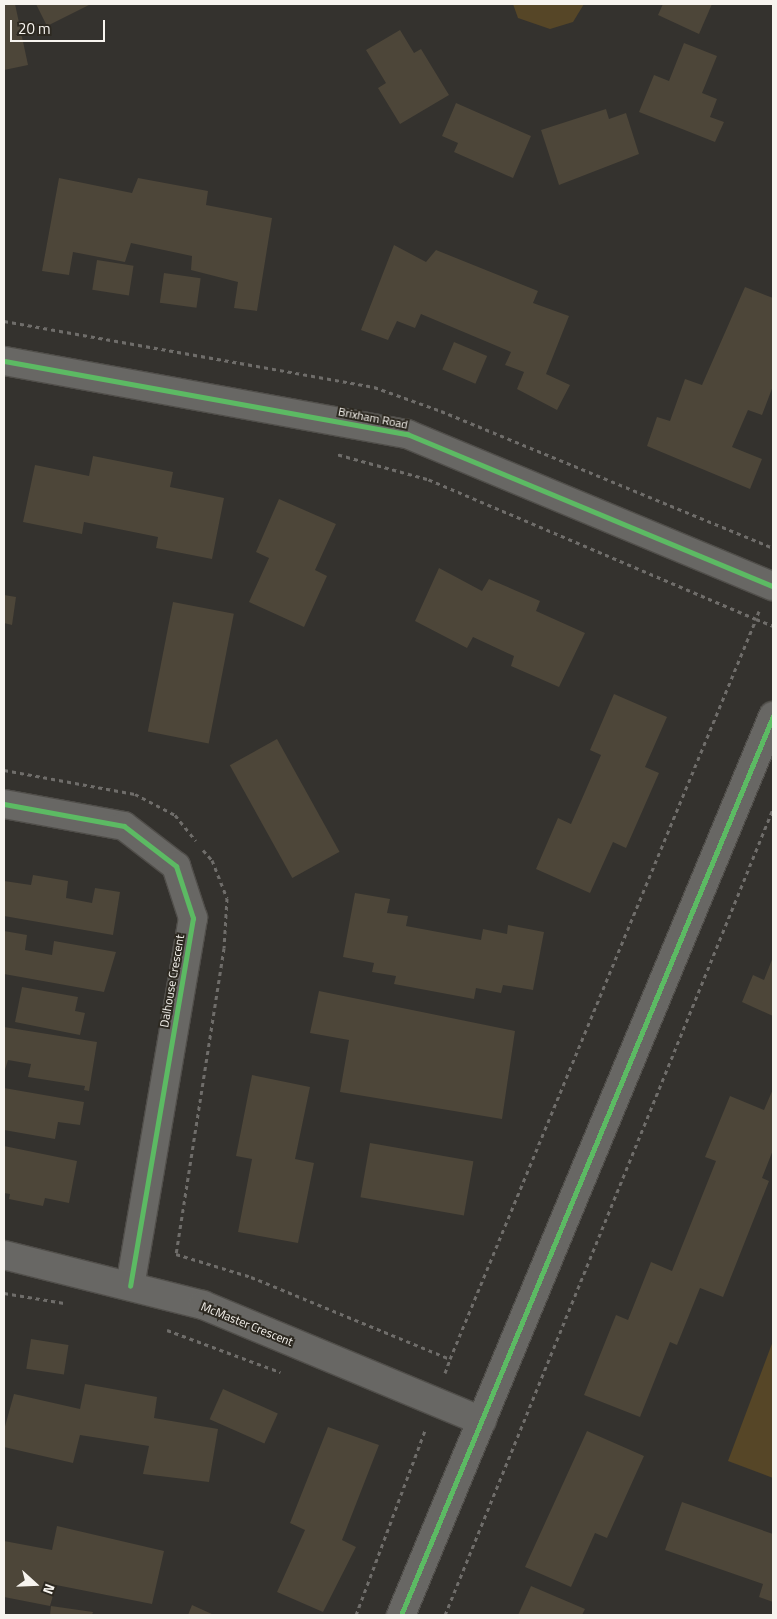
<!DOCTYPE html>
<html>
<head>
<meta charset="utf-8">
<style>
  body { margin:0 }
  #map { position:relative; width:777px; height:1619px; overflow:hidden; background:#34322e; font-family:"Titillium Web",sans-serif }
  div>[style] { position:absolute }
  .green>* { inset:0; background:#564627 }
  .building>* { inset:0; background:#4d4639; transform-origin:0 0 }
  .path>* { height:3px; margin-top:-1.5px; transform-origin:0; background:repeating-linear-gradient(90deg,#6f6d6a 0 4px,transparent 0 8px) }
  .roads { filter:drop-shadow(1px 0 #504e4a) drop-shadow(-1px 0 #504e4a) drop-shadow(0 1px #504e4a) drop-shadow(0 -1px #504e4a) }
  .minor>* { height:28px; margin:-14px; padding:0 14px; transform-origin:14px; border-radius:14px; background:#686764 }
  .cycleway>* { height:5px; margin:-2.5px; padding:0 2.5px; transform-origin:2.5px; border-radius:2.5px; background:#5cba63 }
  span { translate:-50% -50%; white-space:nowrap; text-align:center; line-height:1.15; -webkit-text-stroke:4px #2d2921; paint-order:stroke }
  .street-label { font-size:12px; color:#f7f4ef }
  .frame { position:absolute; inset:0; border:5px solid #f7f4ef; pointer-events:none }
  .north { position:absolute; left:10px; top:1559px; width:50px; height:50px; -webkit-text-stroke:4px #2d2921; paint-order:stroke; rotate:110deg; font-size:14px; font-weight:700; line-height:20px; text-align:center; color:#f7f4ef }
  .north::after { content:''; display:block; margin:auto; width:18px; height:22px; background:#f7f4ef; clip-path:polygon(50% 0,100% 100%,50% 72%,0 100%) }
  .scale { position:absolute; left:10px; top:20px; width:95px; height:22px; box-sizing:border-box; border:2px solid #f7f4ef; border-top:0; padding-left:6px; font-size:15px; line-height:18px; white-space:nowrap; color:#f7f4ef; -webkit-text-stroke:4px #2d2921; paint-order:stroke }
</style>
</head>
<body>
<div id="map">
  <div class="green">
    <div style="clip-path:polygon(513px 4px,584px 4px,573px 22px,550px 29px,518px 18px)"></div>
    <div style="clip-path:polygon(773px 1341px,773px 1478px,728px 1461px)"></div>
  </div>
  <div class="building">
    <div style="clip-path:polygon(4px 4px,15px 4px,28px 65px,4px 70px)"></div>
    <div style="clip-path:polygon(36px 4px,91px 4px,47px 26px)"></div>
    <div style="clip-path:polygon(663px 4px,712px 4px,699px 34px,658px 15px)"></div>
    <div style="clip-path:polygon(400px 30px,414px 53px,421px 49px,449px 95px,400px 124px,378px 88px,386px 83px,366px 50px)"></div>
    <div style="clip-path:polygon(684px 43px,717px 56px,702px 93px,717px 99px,710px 117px,724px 122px,715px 142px,639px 112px,654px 75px,669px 81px)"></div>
    <div style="clip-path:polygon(456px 103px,531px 136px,513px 178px,454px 152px,458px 143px,442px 136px)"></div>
    <div style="clip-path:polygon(606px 109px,609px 119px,626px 113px,639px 154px,559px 185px,541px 130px)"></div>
    <div style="clip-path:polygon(59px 178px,132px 193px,138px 178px,208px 191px,206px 205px,272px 218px,257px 311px,234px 308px,238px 282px,191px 270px,192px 256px,131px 243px,125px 262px,73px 252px,69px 275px,42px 271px)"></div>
    <div style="clip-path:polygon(394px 245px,426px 262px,436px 250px,538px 291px,533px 303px,569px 316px,546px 374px,570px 385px,557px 410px,517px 389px,524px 372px,505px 365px,511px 352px,421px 314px,415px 328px,397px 321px,388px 340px,361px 330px)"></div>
    <div style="left:97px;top:260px;width:37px;height:30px;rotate:9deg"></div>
    <div style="left:164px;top:273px;width:37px;height:30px;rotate:8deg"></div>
    <div style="clip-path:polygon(745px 287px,773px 298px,773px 386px,762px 415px,748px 410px,732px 447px,762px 459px,750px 489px,647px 446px,657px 417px,670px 421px,685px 379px,702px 385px)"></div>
    <div style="left:454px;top:342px;width:36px;height:30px;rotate:23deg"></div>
    <div style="clip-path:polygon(93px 456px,173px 472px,170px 487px,224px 498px,212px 559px,156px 548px,158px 537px,84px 522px,82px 534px,23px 522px,35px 465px,89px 476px)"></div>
    <div style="clip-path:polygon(279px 499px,336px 524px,315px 570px,327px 576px,304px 627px,249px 602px,269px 558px,256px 552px)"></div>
    <div style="clip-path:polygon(439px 568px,482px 591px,489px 579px,540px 601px,536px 611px,585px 633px,559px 687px,511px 666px,514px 656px,473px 637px,467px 648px,415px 621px)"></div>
    <div style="clip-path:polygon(4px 595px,16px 597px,12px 625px,4px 623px)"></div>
    <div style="left:173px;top:602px;width:62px;height:132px;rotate:11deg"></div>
    <div style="clip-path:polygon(614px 694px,667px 717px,645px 767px,659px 773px,626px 848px,613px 842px,590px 893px,536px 869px,558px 818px,571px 824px,601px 755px,590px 750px)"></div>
    <div style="left:277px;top:739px;width:129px;height:54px;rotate:61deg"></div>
    <div style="clip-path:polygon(33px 875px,68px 881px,66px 898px,92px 903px,95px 888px,120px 892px,113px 935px,4px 916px,4px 881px,31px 885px)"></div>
    <div style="clip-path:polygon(355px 893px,390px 899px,387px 913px,408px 916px,406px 926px,481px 940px,483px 929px,507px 934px,508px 925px,544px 932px,533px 990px,503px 985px,501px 993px,476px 988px,474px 999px,394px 984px,396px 976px,372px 972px,374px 963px,343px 957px)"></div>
    <div style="clip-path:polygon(4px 931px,27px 935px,25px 950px,52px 955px,54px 941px,116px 952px,104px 992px,4px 974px)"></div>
    <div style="clip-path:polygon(773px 957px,773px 1016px,742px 1002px,753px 975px,764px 980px)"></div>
    <div style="clip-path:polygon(22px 987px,78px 997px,75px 1011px,85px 1013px,80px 1035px,15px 1022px)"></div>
    <div style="clip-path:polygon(319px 991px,515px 1031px,502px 1119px,340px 1092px,349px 1040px,310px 1033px)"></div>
    <div style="clip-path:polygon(4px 1027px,97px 1042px,89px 1091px,84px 1090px,85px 1086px,28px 1077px,31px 1064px,8px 1060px,4px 1073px)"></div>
    <div style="clip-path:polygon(252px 1075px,310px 1087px,295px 1159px,314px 1163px,298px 1243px,238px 1232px,252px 1159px,236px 1156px)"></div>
    <div style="clip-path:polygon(4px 1088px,84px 1102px,80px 1125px,58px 1122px,55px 1139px,4px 1130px)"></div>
    <div style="clip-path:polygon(773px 1089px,773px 1150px,762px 1178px,769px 1181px,723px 1297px,700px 1288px,677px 1345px,670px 1342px,640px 1417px,584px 1395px,616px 1315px,628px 1320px,651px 1262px,672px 1271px,716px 1161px,705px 1157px,730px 1096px,764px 1110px)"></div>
    <div style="left:370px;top:1143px;width:105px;height:55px;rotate:10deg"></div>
    <div style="clip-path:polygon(4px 1146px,77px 1161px,69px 1203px,45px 1198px,43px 1206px,9px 1199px,10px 1194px,4px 1193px)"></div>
    <div style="left:31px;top:1339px;width:38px;height:30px;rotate:9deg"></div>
    <div style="clip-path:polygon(85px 1384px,157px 1397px,154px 1418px,218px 1429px,209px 1482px,143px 1474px,149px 1446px,80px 1435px,73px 1463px,4px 1447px,4px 1430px,14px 1394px,80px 1409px)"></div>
    <div style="left:223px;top:1389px;width:60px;height:33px;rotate:24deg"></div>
    <div style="clip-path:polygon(328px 1427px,379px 1445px,342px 1540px,356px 1547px,323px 1612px,277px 1592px,305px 1530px,290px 1523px)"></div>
    <div style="clip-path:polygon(587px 1431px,644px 1456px,607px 1538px,595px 1533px,571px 1587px,525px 1567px)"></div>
    <div style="clip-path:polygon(682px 1502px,773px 1534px,773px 1602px,759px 1597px,763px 1584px,665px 1550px)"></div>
    <div style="clip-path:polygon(57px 1526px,164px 1551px,152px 1604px,56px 1585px,50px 1606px,4px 1597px,4px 1541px,52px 1550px)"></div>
    <div style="clip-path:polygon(531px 1586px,585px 1609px,582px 1615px,518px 1615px)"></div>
    <div style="clip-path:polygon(192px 1605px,214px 1615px,188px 1615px)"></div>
    <div style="clip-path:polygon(51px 1606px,93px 1612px,92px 1615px,50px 1615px)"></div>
  </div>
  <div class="path">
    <div style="left:4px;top:321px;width:376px;rotate:10.1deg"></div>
    <div style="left:374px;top:387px;width:71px;rotate:19.7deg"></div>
    <div style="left:441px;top:411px;width:359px;rotate:22.4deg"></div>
    <div style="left:759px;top:611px;width:9px;rotate:111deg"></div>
    <div style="left:756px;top:619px;width:18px;rotate:22deg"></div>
    <div style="left:4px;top:770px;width:133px;rotate:10.4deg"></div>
    <div style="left:135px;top:794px;width:45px;rotate:27.7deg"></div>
    <div style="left:175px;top:815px;width:33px;rotate:51deg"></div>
    <div style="left:203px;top:850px;width:13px;rotate:48deg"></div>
    <div style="left:212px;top:860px;width:41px;rotate:68.5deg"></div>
    <div style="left:227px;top:898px;width:50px;rotate:93.4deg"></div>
    <div style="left:224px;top:948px;width:310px;rotate:98.9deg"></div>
    <div style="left:176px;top:1254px;width:78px;rotate:17deg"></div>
    <div style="left:251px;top:1277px;width:215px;rotate:22.4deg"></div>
    <div style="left:450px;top:1359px;width:801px;rotate:-67.53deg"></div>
    <div style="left:756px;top:619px;width:358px;rotate:-156.9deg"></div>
    <div style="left:427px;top:479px;width:94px;rotate:-164.6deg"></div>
    <div style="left:4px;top:1293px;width:61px;rotate:9.5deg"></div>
    <div style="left:167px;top:1330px;width:121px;rotate:20.4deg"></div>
    <div style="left:445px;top:1373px;width:15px;rotate:-70deg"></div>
    <div style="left:356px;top:1615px;width:197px;rotate:-69.5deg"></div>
    <div style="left:445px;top:1615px;width:870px;rotate:-67.86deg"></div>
  </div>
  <div class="roads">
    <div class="minor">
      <div style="left:4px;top:361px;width:410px;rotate:10.3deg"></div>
      <div style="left:407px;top:434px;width:396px;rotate:22.6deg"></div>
      <div style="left:4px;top:804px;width:122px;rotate:10.4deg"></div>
      <div style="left:124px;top:826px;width:66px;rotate:37.6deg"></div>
      <div style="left:176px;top:866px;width:55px;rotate:71.9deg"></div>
      <div style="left:193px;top:918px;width:373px;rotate:99.7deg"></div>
      <div style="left:4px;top:1255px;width:205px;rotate:14.1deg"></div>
      <div style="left:203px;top:1305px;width:302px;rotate:22.6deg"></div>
      <div style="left:401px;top:1615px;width:973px;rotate:-67.52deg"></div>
    </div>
  </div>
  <div class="cycleway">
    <div style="left:4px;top:361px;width:410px;rotate:10.3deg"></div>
    <div style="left:407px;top:434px;width:396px;rotate:22.6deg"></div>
    <div style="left:4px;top:804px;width:122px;rotate:10.4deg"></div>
    <div style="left:124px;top:826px;width:66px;rotate:37.6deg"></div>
    <div style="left:176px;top:866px;width:55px;rotate:71.9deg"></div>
    <div style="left:193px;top:918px;width:373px;rotate:99.7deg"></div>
    <div style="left:401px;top:1615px;width:973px;rotate:-67.52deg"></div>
  </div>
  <div class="street-label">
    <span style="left:373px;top:418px;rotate:11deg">Brixham Road</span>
    <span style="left:172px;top:981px;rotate:-80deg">Dalhouse Crescent</span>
    <span style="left:247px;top:1324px;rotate:22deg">McMaster Crescent</span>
  </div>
  <div class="frame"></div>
  <div class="north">N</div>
  <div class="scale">20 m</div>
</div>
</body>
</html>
